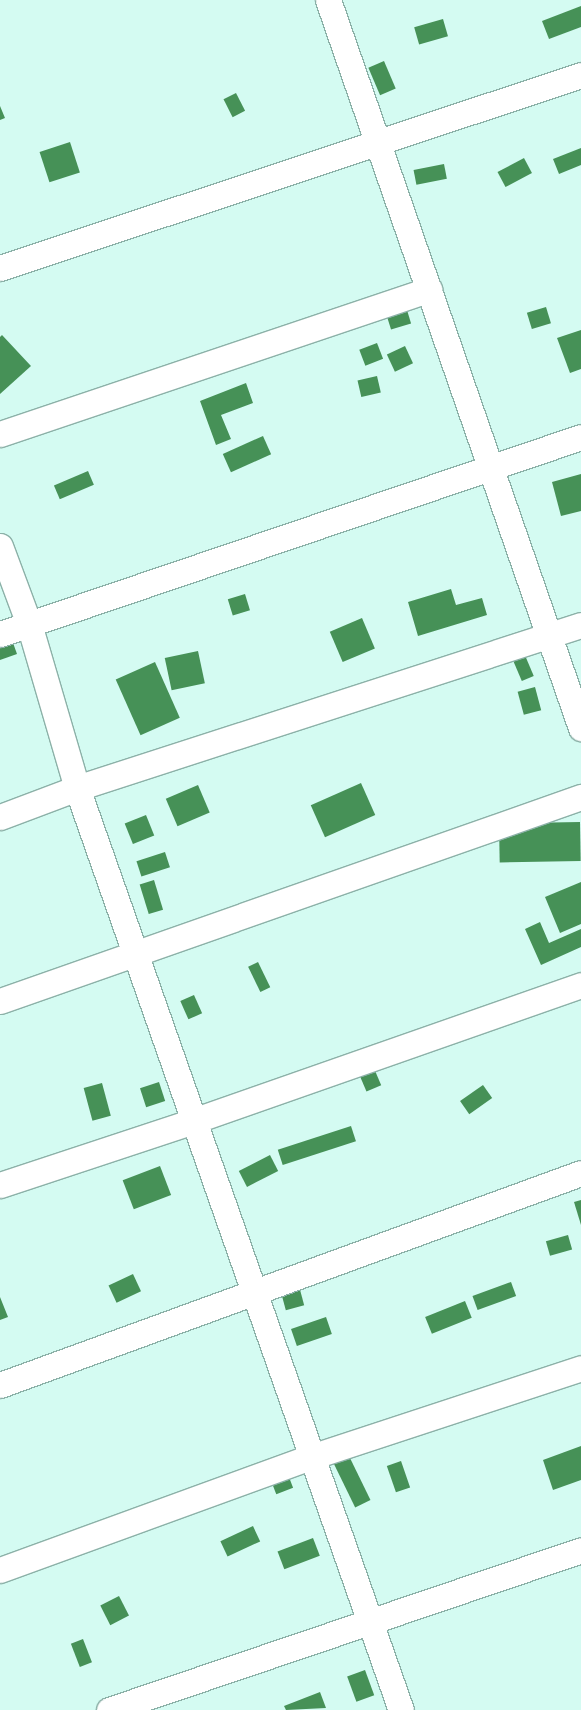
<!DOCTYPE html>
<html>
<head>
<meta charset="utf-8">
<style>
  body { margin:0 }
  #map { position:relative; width:581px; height:1710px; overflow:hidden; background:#d4fbf2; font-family:Raleway,sans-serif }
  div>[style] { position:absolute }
  .building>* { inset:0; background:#469157; transform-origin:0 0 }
  .roads { filter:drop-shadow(1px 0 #8cb1a8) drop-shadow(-1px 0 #8cb1a8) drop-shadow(0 1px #8cb1a8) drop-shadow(0 -1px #8cb1a8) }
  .street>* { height:25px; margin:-12.5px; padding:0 12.5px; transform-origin:12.5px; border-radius:12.5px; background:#fff }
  span { translate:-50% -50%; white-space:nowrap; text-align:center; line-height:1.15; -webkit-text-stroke:4.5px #fefefe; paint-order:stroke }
</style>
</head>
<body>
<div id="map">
  <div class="building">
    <div style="clip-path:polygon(581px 6px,581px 27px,549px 39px,542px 21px)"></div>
    <div style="left:443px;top:19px;width:18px;height:30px;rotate:74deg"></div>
    <div style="left:384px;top:61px;width:30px;height:17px;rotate:67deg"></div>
    <div style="left:236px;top:93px;width:20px;height:14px;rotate:63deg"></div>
    <div style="clip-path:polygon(0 106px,5px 118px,0 120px)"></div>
    <div style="left:70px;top:142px;width:32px;height:32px;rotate:72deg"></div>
    <div style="clip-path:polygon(581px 148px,581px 165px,559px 174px,553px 159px)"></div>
    <div style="left:524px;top:158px;width:17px;height:30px;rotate:62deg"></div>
    <div style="left:444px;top:164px;width:15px;height:31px;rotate:79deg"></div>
    <div style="left:546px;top:307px;width:17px;height:20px;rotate:73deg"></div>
    <div style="left:407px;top:310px;width:14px;height:21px;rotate:73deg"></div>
    <div style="clip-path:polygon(581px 330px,581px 369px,570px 373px,557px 338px)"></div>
    <div style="clip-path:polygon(2px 335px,31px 366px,0 394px,0 337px)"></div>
    <div style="left:377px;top:343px;width:17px;height:19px;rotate:69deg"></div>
    <div style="left:405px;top:346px;width:19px;height:20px;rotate:65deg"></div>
    <div style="left:377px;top:376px;width:17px;height:20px;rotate:77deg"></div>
    <div style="clip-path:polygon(246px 383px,253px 403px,221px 415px,231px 439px,216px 445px,200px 401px)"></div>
    <div style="left:263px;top:436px;width:20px;height:44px;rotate:66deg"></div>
    <div style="left:88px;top:471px;width:15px;height:37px;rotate:67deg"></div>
    <div style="clip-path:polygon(581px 474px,581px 511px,561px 516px,552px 482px)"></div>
    <div style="clip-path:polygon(451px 589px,456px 605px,482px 598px,487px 615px,418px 636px,408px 602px)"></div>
    <div style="left:245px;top:594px;width:17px;height:18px;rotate:73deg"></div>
    <div style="left:362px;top:618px;width:33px;height:35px;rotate:67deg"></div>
    <div style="clip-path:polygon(12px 640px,17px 654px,0 660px,0 645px)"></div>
    <div style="left:198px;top:651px;width:33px;height:34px;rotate:78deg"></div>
    <div style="left:524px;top:653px;width:25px;height:13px;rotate:67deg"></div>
    <div style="left:155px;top:662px;width:61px;height:43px;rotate:66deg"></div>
    <div style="left:535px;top:687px;width:24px;height:18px;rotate:75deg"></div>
    <div style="left:361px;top:783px;width:35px;height:55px;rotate:66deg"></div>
    <div style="left:198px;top:785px;width:30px;height:35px;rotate:67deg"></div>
    <div style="left:146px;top:815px;width:22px;height:23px;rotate:68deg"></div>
    <div style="left:580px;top:822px;width:39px;height:81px;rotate:89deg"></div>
    <div style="left:165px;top:852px;width:16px;height:30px;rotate:72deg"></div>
    <div style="left:154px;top:880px;width:31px;height:15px;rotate:73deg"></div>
    <div style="clip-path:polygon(581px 882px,581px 924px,560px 933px,545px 897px)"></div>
    <div style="clip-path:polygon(540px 922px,549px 943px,581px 929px,581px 947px,541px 965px,525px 929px)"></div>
    <div style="left:258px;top:962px;width:28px;height:11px;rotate:64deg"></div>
    <div style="left:194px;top:995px;width:20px;height:15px;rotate:66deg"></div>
    <div style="left:373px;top:1066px;width:21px;height:16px;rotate:67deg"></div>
    <div style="left:159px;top:1082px;width:20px;height:20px;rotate:72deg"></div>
    <div style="left:102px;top:1083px;width:34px;height:19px;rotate:75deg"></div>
    <div style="left:483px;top:1085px;width:16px;height:28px;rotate:55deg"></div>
    <div style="left:351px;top:1126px;width:16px;height:77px;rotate:72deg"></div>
    <div style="left:270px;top:1155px;width:18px;height:35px;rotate:63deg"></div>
    <div style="left:160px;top:1166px;width:31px;height:40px;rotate:69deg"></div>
    <div style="clip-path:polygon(581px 1200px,581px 1225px,574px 1202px)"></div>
    <div style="left:568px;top:1235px;width:15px;height:23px;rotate:74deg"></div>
    <div style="left:133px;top:1274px;width:19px;height:27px;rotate:65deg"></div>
    <div style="left:511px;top:1282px;width:15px;height:41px;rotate:70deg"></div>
    <div style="left:299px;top:1286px;width:20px;height:19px;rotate:75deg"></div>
    <div style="clip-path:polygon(0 1297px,8px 1317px,0 1320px)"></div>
    <div style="left:465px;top:1301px;width:18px;height:43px;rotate:68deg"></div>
    <div style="left:326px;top:1317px;width:18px;height:37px;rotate:71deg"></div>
    <div style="clip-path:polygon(581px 1446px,581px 1480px,553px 1490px,543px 1460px)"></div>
    <div style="left:349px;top:1456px;width:49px;height:17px;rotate:64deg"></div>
    <div style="left:401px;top:1461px;width:28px;height:15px;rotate:71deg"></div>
    <div style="left:287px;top:1472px;width:17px;height:18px;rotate:69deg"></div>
    <div style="left:253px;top:1526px;width:17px;height:36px;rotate:65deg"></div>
    <div style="left:313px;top:1538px;width:19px;height:38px;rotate:69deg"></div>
    <div style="left:119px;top:1596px;width:22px;height:21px;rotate:63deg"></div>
    <div style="left:83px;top:1639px;width:25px;height:13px;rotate:69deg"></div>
    <div style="left:365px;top:1670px;width:27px;height:19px;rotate:70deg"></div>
    <div style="clip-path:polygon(320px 1692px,326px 1708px,286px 1710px,284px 1706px)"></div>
  </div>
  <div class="roads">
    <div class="street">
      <div style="left:328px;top:0;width:771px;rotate:70.84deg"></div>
      <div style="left:0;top:268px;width:612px;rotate:-18.38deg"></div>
      <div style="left:0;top:434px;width:453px;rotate:-18.6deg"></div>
      <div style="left:0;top:546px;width:83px;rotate:69.6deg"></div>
      <div style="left:29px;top:624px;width:171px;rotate:73.7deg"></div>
      <div style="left:77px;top:788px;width:977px;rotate:70.64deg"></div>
      <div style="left:0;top:634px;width:613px;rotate:-18.73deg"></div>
      <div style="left:0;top:817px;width:82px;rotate:-20.6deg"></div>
      <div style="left:77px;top:788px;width:530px;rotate:-17.92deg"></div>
      <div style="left:0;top:1001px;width:616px;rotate:-19.35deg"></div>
      <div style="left:0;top:1185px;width:203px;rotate:-18.3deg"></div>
      <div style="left:193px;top:1121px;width:411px;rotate:-19.3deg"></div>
      <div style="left:0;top:1385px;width:618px;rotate:-20.05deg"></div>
      <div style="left:0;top:1570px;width:331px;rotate:-20deg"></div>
      <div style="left:311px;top:1457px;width:284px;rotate:-18.2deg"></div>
      <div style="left:109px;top:1710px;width:498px;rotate:-18.7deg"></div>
    </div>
  </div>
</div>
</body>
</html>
